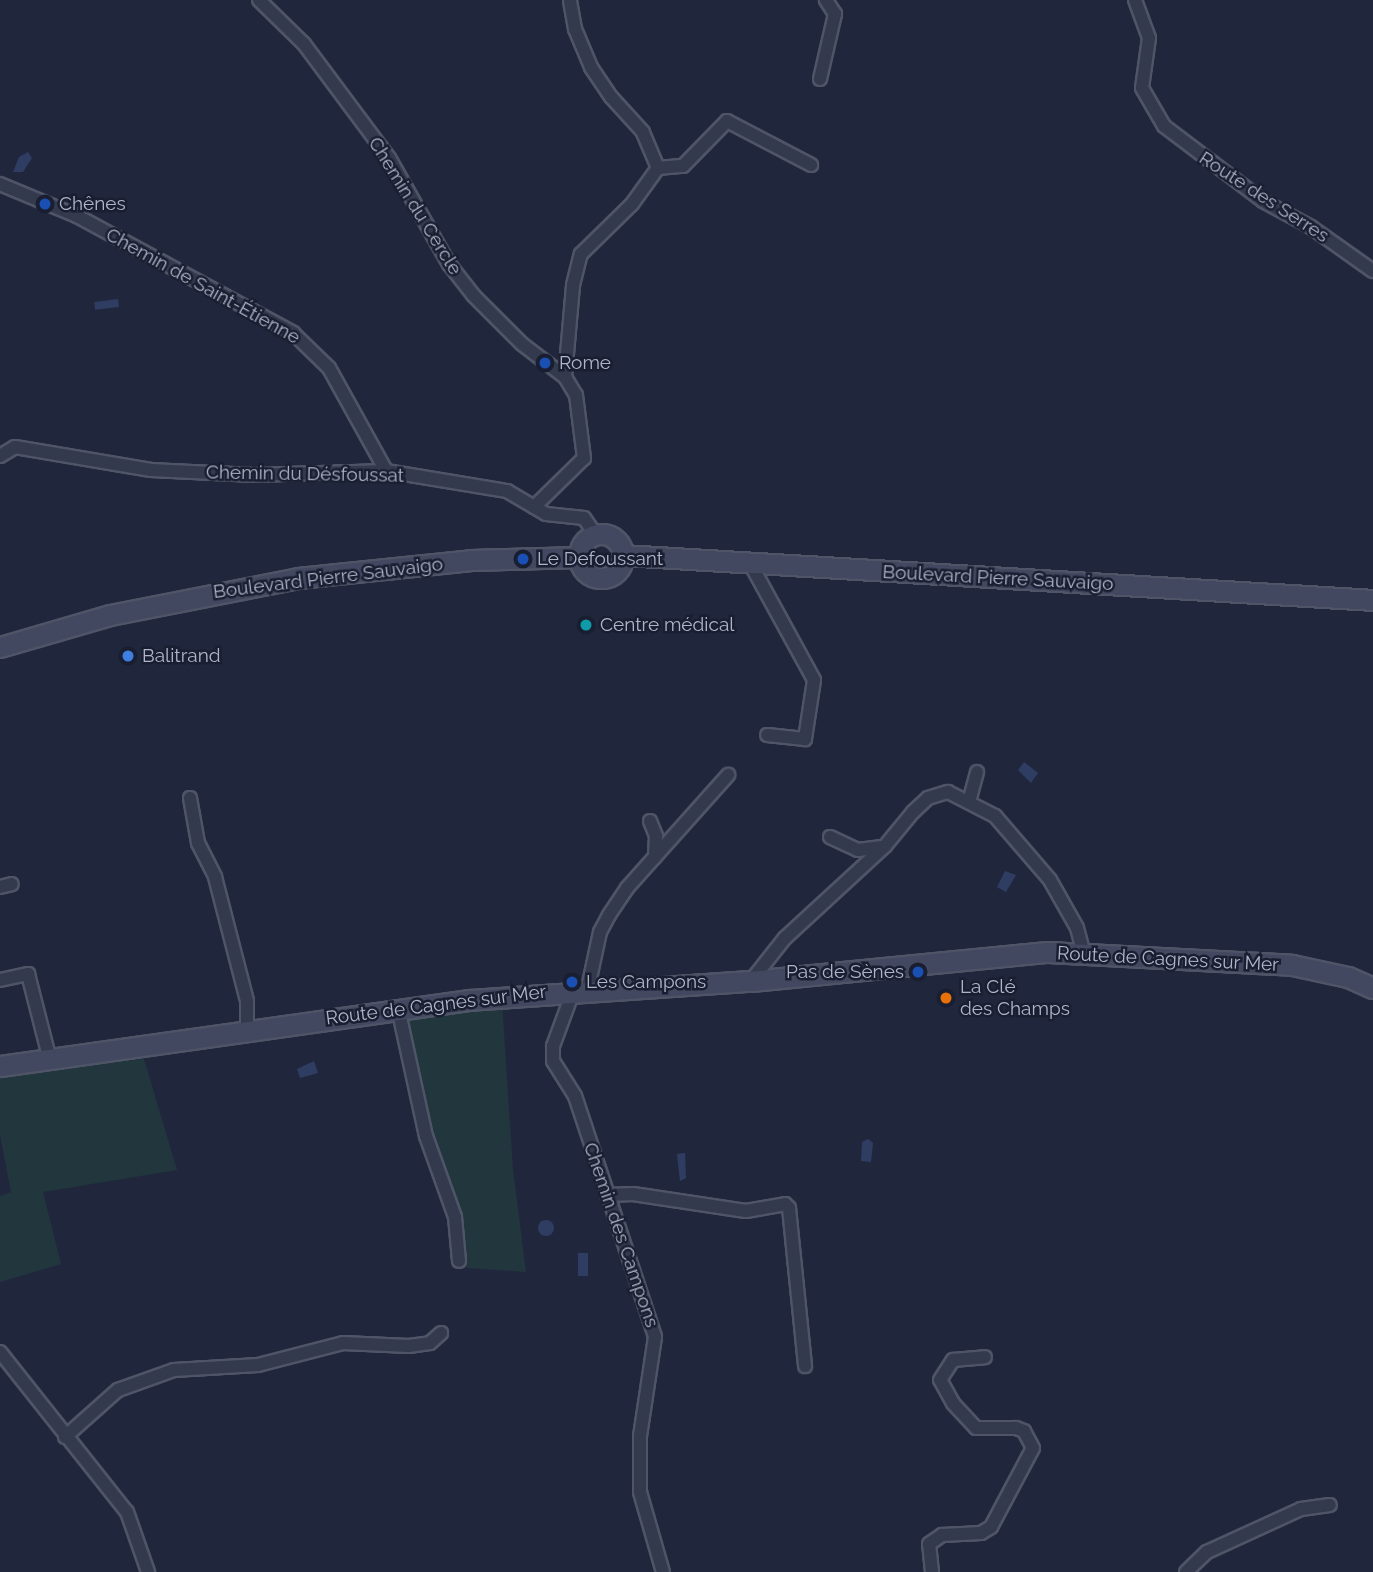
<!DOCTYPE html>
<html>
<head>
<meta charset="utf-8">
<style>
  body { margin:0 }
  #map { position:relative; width:1373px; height:1572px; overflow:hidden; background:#20273d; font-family:Raleway,sans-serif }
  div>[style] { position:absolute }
  .green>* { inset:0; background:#22363e }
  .water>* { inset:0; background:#303d63; transform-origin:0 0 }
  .round { border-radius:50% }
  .roads { filter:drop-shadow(2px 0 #4f5567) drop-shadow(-2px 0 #4f5567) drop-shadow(0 2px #4f5567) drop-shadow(0 -2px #4f5567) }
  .minor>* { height:12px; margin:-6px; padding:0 6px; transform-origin:6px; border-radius:6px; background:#343a4d }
  .secondary>* { height:19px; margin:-9.5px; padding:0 9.5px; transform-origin:9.5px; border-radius:9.5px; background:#414860 }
  .secondary>.ring { margin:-9.5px; padding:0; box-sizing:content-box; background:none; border:19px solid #414860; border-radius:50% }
  .dots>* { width:19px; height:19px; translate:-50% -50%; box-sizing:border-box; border:4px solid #191f31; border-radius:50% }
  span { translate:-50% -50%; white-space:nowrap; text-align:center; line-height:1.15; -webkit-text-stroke:5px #191f31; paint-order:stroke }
  .street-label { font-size:19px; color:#afb5c9 }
  .poi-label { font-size:19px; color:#afb5c9 }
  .left { translate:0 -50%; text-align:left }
  .right { translate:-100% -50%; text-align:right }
</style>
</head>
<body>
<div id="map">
  <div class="green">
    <div style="clip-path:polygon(502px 1003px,513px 1169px,526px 1272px,467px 1268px,460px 1215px,419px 1090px,410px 1032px,409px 1019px,419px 1014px)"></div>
    <div style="clip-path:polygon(144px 1059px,177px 1170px,43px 1192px,61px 1264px,0 1282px,0 1196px,11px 1192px,0 1135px,0 1075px)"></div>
  </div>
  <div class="water">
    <div style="clip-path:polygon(28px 152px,32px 158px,23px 172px,13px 172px,19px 157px)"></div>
    <div style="left:118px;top:299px;width:8px;height:24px;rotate:83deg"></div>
    <div style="clip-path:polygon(1024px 762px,1038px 773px,1031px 783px,1018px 770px)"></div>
    <div style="clip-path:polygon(1005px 871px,1016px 875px,1006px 892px,997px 887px)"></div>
    <div style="clip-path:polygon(314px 1061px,318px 1073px,300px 1078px,297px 1069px)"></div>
    <div style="clip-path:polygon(868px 1139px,873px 1143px,871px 1162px,861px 1161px,862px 1142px)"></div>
    <div style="clip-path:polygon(685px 1153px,686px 1178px,680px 1181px,677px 1154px)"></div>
    <div class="round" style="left:538px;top:1220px;width:16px;height:16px"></div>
    <div style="left:578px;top:1253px;width:10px;height:23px"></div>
  </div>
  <div class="roads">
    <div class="minor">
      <div style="left:259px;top:0;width:63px;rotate:44.4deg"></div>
      <div style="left:304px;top:44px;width:142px;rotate:53.3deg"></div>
      <div style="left:389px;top:158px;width:122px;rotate:60.5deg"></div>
      <div style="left:449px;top:264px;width:39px;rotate:52deg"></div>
      <div style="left:473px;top:295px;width:69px;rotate:45deg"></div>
      <div style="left:522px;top:344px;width:54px;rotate:37.5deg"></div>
      <div style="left:565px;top:377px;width:21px;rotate:59deg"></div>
      <div style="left:576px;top:395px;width:64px;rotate:82.8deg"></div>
      <div style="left:584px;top:458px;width:70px;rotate:135.6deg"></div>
      <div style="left:1135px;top:0;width:40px;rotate:69.8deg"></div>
      <div style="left:1149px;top:38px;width:50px;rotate:98deg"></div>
      <div style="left:1142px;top:88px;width:44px;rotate:59.9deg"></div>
      <div style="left:1164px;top:126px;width:124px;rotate:37.1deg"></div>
      <div style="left:1263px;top:201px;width:55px;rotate:28.4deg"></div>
      <div style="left:1311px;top:227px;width:76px;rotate:35.4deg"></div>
      <div style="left:820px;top:79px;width:67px;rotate:-77deg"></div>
      <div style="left:835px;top:14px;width:17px;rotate:-123deg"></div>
      <div style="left:658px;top:168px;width:25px;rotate:-5deg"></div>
      <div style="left:683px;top:166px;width:63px;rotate:-45.6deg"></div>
      <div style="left:727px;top:121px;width:95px;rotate:27.6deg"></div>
      <div style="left:0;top:184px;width:83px;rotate:22.6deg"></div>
      <div style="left:77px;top:216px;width:246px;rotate:28.4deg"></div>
      <div style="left:293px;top:333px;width:50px;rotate:44.2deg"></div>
      <div style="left:329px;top:368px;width:118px;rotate:61deg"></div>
      <div style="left:565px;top:377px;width:92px;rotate:-85deg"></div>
      <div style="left:573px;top:285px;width:32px;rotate:-76deg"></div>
      <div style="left:581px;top:254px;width:71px;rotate:-44.4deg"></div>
      <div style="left:632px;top:204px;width:44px;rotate:-54.2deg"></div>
      <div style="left:658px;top:168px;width:39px;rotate:-113deg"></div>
      <div style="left:643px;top:132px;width:47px;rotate:-132.4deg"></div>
      <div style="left:611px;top:97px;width:36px;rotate:-124deg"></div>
      <div style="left:591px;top:67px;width:41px;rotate:-112.8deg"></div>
      <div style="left:575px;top:29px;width:29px;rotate:-100deg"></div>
      <div style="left:0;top:456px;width:17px;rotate:-31deg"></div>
      <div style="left:15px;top:447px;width:138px;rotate:9.6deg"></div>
      <div style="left:151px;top:470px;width:103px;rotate:2.8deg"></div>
      <div style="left:254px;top:475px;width:132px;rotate:-1.7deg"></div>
      <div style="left:386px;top:471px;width:123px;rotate:9.4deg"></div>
      <div style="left:507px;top:491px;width:45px;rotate:30.5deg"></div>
      <div style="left:546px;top:514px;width:38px;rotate:6deg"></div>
      <div style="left:584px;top:518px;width:21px;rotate:55deg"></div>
      <div style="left:750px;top:563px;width:133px;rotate:61.3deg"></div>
      <div style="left:814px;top:680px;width:60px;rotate:98.7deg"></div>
      <div style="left:805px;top:739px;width:38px;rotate:-174deg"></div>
      <div style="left:190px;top:798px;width:46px;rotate:79.9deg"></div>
      <div style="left:198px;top:843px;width:38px;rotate:63deg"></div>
      <div style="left:215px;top:877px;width:128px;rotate:75.5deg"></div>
      <div style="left:247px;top:1001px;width:29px;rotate:90deg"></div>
      <div style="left:969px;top:802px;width:31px;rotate:-75deg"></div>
      <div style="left:650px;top:821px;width:16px;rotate:68deg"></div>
      <div style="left:656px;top:836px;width:21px;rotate:93deg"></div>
      <div style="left:830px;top:837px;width:31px;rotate:25deg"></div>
      <div style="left:858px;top:850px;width:24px;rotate:-7deg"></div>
      <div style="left:0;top:887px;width:12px;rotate:-14deg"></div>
      <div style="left:0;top:980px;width:29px;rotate:-12deg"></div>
      <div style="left:28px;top:974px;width:89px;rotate:75.7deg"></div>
      <div style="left:751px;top:981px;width:55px;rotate:-51.7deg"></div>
      <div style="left:785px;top:938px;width:136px;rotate:-42.6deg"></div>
      <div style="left:885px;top:846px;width:44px;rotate:-50.5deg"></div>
      <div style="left:913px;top:812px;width:21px;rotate:-43deg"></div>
      <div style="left:928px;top:798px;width:21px;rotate:-17deg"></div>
      <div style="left:948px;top:792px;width:53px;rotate:27.1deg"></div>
      <div style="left:995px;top:816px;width:84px;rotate:49.3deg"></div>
      <div style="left:1050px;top:880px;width:55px;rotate:60.6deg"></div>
      <div style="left:1077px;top:928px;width:24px;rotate:75deg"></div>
      <div style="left:588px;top:988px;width:57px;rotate:-77.9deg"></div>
      <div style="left:600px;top:932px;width:19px;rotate:-62deg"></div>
      <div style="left:609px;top:915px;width:32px;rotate:-56deg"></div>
      <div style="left:627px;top:888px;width:152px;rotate:-48.2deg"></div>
      <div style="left:574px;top:989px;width:61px;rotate:110.2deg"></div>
      <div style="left:553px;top:1046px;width:15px;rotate:90deg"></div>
      <div style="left:553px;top:1061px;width:41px;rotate:57.8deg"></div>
      <div style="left:575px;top:1096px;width:254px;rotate:71.6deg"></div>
      <div style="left:655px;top:1337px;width:100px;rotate:98.6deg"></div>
      <div style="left:640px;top:1436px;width:56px;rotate:90deg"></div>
      <div style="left:640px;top:1492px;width:83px;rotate:74deg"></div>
      <div style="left:398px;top:1008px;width:131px;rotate:77.7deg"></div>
      <div style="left:426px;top:1136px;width:86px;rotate:70.3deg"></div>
      <div style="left:455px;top:1217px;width:44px;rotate:84.8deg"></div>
      <div style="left:607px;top:1195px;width:26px;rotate:-2deg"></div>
      <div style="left:633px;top:1194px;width:114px;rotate:8.6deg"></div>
      <div style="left:746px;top:1211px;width:40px;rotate:-10deg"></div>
      <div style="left:785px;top:1204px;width:6px;rotate:45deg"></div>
      <div style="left:789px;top:1208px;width:159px;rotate:84.2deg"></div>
      <div style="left:0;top:1352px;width:204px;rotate:51.6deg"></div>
      <div style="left:127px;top:1512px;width:64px;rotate:70.7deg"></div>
      <div style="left:65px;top:1437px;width:71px;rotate:-41.6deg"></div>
      <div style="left:118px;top:1390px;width:59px;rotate:-19.7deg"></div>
      <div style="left:174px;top:1370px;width:84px;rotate:-3.4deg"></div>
      <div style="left:258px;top:1365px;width:88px;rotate:-14.5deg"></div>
      <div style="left:343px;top:1343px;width:66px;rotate:2.6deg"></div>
      <div style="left:409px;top:1346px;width:21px;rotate:-8deg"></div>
      <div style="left:430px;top:1343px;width:15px;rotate:-42deg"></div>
      <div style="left:932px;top:1572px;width:28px;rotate:-96deg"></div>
      <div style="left:929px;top:1544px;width:16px;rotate:-35deg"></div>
      <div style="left:942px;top:1535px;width:39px;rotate:-3deg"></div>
      <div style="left:981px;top:1533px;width:12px;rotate:-31deg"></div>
      <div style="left:991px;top:1527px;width:89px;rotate:-62deg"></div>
      <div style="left:1033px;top:1448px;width:19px;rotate:-118deg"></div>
      <div style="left:1024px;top:1431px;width:9px;rotate:-159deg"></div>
      <div style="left:1016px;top:1428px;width:40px;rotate:180deg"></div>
      <div style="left:976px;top:1428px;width:34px;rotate:-133deg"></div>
      <div style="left:953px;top:1403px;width:26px;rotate:-119deg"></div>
      <div style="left:940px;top:1380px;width:24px;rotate:-57deg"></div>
      <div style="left:953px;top:1360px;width:32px;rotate:-5deg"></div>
      <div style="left:1186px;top:1572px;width:29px;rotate:-44deg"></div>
      <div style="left:1207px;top:1552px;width:103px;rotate:-24.6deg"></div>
      <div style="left:1301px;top:1509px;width:29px;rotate:-8deg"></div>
    </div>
    <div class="secondary">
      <div class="ring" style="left:579px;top:534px;width:25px;height:25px"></div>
      <div style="left:623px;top:555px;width:751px;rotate:3.43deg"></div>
      <div style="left:0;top:647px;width:115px;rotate:-16.2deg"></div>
      <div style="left:110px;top:615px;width:192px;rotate:-11.1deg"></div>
      <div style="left:298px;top:578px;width:174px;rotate:-5.9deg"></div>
      <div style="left:471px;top:560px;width:108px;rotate:-1.6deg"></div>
      <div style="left:0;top:1066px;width:474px;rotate:-8deg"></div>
      <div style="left:469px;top:1000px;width:283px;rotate:-3.9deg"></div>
      <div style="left:751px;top:981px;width:298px;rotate:-5.6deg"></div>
      <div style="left:1048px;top:952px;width:244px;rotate:3deg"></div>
      <div style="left:1292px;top:965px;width:57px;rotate:12.1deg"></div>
      <div style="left:1348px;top:977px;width:27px;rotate:24deg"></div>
    </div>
  </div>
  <div class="dots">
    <div style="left:45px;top:204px;background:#1a4fb4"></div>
    <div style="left:545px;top:363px;background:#1a4fb4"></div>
    <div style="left:523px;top:559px;background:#1a4fb4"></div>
    <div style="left:586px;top:625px;background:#0f9aa8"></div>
    <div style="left:128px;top:656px;background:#3f7fe0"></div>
    <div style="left:918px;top:972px;background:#1a4fb4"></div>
    <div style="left:572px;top:982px;background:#1a4fb4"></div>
    <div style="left:946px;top:998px;background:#e8710a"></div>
  </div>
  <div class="street-label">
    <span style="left:1264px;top:197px;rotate:33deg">Route des Serres</span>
    <span style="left:415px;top:206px;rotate:58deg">Chemin du Cercle</span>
    <span style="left:203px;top:286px;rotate:29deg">Chemin de Saint-Étienne</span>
    <span style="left:305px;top:474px;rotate:1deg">Chemin du Désfoussat</span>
    <span style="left:328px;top:578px;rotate:-7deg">Boulevard Pierre Sauvaigo</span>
    <span style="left:998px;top:578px;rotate:3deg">Boulevard Pierre Sauvaigo</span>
    <span style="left:1168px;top:959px;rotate:3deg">Route de Cagnes sur Mer</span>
    <span style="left:436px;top:1005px;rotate:-7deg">Route de Cagnes sur Mer</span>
    <span style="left:621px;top:1235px;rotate:71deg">Chemin des Campons</span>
  </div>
  <div class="poi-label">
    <span class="left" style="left:59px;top:204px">Chênes</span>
    <span class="left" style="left:559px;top:363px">Rome</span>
    <span class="left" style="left:537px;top:559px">Le Defoussant</span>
    <span class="left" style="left:600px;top:625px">Centre médical</span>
    <span class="left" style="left:142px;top:656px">Balitrand</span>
    <span class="right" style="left:904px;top:972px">Pas de Sènes</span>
    <span class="left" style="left:586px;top:982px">Les Campons</span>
    <span class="left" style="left:960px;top:998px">La Clé<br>des Champs</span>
  </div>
</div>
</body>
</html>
